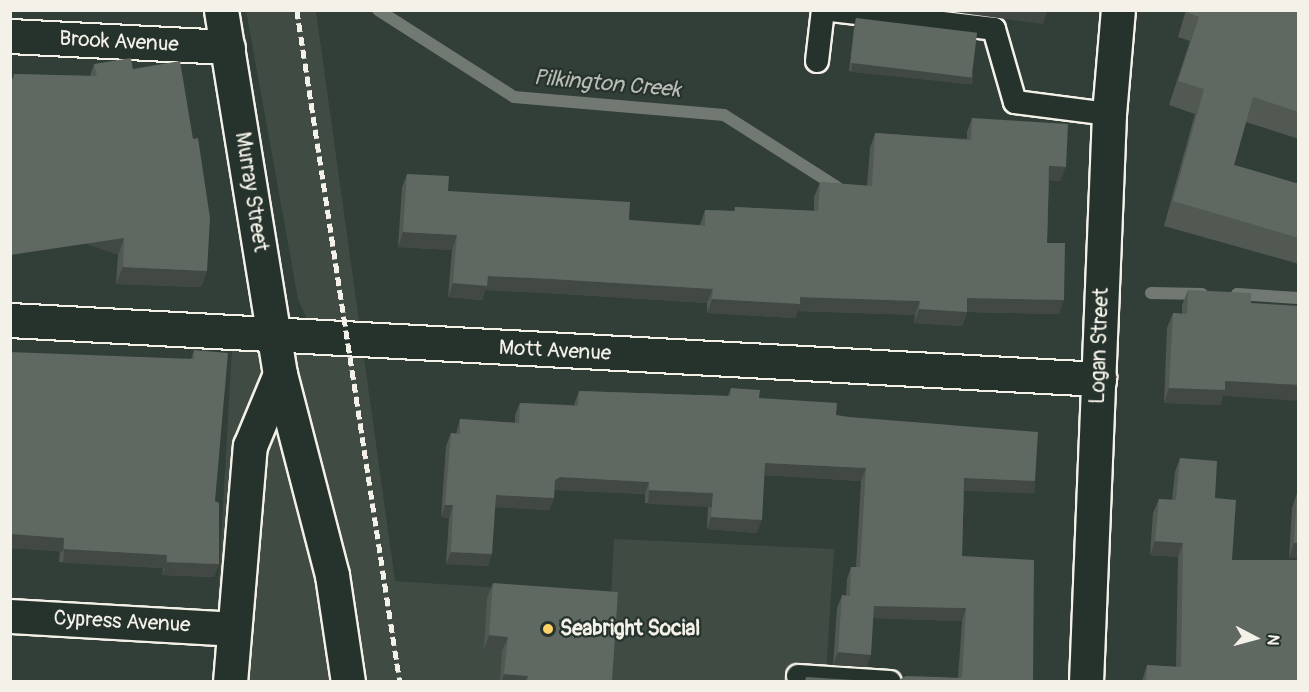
<!DOCTYPE html>
<html>
<head>
<meta charset="utf-8">
<style>
  body { margin:0 }
  #map { position:relative; width:1309px; height:692px; overflow:hidden; background:#323e38; font-family:Pangolin,sans-serif }
  div>[style] { position:absolute }
  .built>* { inset:0; background:#404b44 }
  .stream>* { height:12px; margin:-6px; padding:0 6px; transform-origin:6px; border-radius:6px; background:#727972 }
  .roads { filter:drop-shadow(2px 0 #f4f1e8) drop-shadow(-2px 0 #f4f1e8) drop-shadow(0 2px #f4f1e8) drop-shadow(0 -2px #f4f1e8) }
  .service>* { height:22px; margin:-11px; padding:0 11px; transform-origin:11px; border-radius:11px; background:#26332d }
  .minor>* { height:33px; margin:-16.5px; padding:0 16.5px; transform-origin:16.5px; border-radius:16.5px; background:#26332d }
  .secondary>* { height:33px; margin:-16.5px; padding:0 16.5px; transform-origin:16.5px; border-radius:16.5px; background:#26332d }
  .rail>* { height:4.5px; margin-top:-2.25px; transform-origin:0; background:repeating-linear-gradient(90deg,#f4f1e8 0 9px,transparent 0 13.5px) }
  .wall>* { inset:0; background:#525953 }
  .shaded-wall>* { inset:0; background:#424944; transform-origin:0 0 }
  .building>* { inset:0; background:#5f6861; transform-origin:0 0 }
  .dots>* { width:16px; height:16px; translate:-50% -50%; box-sizing:border-box; border:3px solid #26332d; border-radius:50% }
  span { translate:-50% -50%; white-space:nowrap; text-align:center; line-height:1.15; -webkit-text-stroke:4.5px #26332d; paint-order:stroke }
  .street-label { font-size:21px; color:#f4f1e8 }
  .poi-label { font-size:21px; color:#f4f1e8; font-weight:700 }
  .left { translate:0 -50%; text-align:left }
  .water-label { font-size:22px; color:#babbb3; font-style:italic }
  .frame { position:absolute; inset:0; border:12px solid #f4f1e8; pointer-events:none }
  .north { position:absolute; left:1225px; top:608px; width:60px; height:60px; -webkit-text-stroke:4px #26332d; paint-order:stroke; rotate:96deg; font-size:16px; font-weight:700; line-height:24px; text-align:center; color:#f4f1e8 }
  .north::after { content:''; display:block; margin:auto; width:21px; height:27px; background:#f4f1e8; clip-path:polygon(50% 0,100% 100%,50% 72%,0 100%) }
</style>
</head>
<body>
<div id="map">
  <div class="built">
    <div style="clip-path:polygon(246px 10px,316px 11px,395px 581px,611px 595px,614px 539px,834px 549px,826px 673px,984px 681px,213px 682px,232px 348px,321px 350px,298px 299px)"></div>
  </div>
  <div class="stream">
    <div style="left:378px;top:10px;width:161px;rotate:32.6deg"></div>
    <div style="left:514px;top:97px;width:211px;rotate:4.9deg"></div>
    <div style="left:724px;top:115px;width:134px;rotate:32.5deg"></div>
    <div style="left:1151px;top:293px;width:51px;rotate:1.1deg"></div>
    <div style="left:1237px;top:294px;width:61px;rotate:3.8deg"></div>
  </div>
  <div class="roads">
    <div class="service">
      <div style="left:831px;top:10px;width:164px;rotate:6.6deg"></div>
      <div style="left:994px;top:29px;width:76px;rotate:74deg"></div>
      <div style="left:1015px;top:102px;width:95px;rotate:7.3deg"></div>
      <div style="left:817px;top:61px;width:51px;rotate:-83.3deg"></div>
      <div style="left:798px;top:676px;width:92px;rotate:3.7deg"></div>
    </div>
    <div class="minor">
      <div style="left:10px;top:36px;width:218px;rotate:2.9deg"></div>
      <div style="left:10px;top:320px;width:1091px;rotate:3.1deg"></div>
      <div style="left:10px;top:616px;width:223px;rotate:3.3deg"></div>
      <div style="left:230px;top:682px;width:237px;rotate:-85.2deg"></div>
      <div style="left:250px;top:446px;width:78px;rotate:-67.4deg"></div>
      <div style="left:1086px;top:682px;width:568px;rotate:-87.68deg"></div>
      <div style="left:1109px;top:114px;width:104px;rotate:-85.1deg"></div>
    </div>
    <div class="secondary">
      <div style="left:221px;top:10px;width:369px;rotate:80.8deg"></div>
      <div style="left:280px;top:374px;width:208px;rotate:75.5deg"></div>
      <div style="left:332px;top:575px;width:108px;rotate:81.5deg"></div>
    </div>
  </div>
  <div class="rail">
    <div style="left:297px;top:10px;width:680px;rotate:81.29deg"></div>
  </div>
  <div class="wall">
    <div style="clip-path:polygon(1186px 10px,1299px 10px,1299px 139px,1246px 122px,1234px 165px,1299px 184px,1299px 264px,1164px 226px,1195px 114px,1169px 105px,1190px 41px,1178px 37px)"></div>
    <div style="clip-path:polygon(856px 18px,973px 75px,970px 83px,849px 71px,854px 26px)"></div>
    <div style="clip-path:polygon(94px 64px,133px 69px,207px 271px,201px 287px,116px 284px,118px 255px,12px 79px,14px 74px,90px 76px)"></div>
    <div style="clip-path:polygon(972px 118px,1060px 181px,1049px 180px,1047px 243px,1059px 314px,967px 312px,962px 326px,914px 323px,915px 315px,798px 311px,795px 318px,707px 313px,707px 303px,547px 293px,485px 290px,482px 300px,448px 297px,452px 250px,398px 247px,402px 188px,407px 174px,448px 191px,629px 220px,700px 225px,705px 210px,734px 211px,735px 207px,814px 211px,814px 197px,820px 182px,867px 186px,870px 148px,875px 133px,967px 139px,967px 132px)"></div>
    <div style="clip-path:polygon(1188px 290px,1223px 396px,1220px 405px,1164px 403px,1167px 328px,1173px 313px,1182px 314px,1182px 305px)"></div>
    <div style="clip-path:polygon(194px 350px,215px 501px,219px 564px,214px 577px,162px 575px,163px 568px,59px 562px,60px 551px,10px 548px,191px 359px)"></div>
    <div style="clip-path:polygon(731px 388px,759px 398px,836px 415px,1035px 481px,1031px 493px,964px 490px,962px 556px,1033px 681px,958px 678px,962px 621px,873px 618px,867px 667px,833px 665px,837px 608px,842px 595px,846px 596px,847px 579px,851px 567px,856px 567px,861px 481px,764px 475px,757px 533px,707px 529px,708px 506px,645px 503px,645px 494px,555px 490px,554px 490px,554px 498px,549px 510px,495px 507px,488px 566px,446px 564px,449px 518px,441px 517px,446px 446px,451px 433px,456px 434px,460px 419px,515px 423px,515px 415px,520px 403px,574px 405px,579px 391px,728px 396px)"></div>
    <div style="clip-path:polygon(1180px 458px,1215px 498px,1232px 560px,1299px 681px,1142px 681px,1147px 665px,1176px 667px,1178px 557px,1150px 555px,1153px 513px,1159px 499px,1172px 500px,1175px 472px)"></div>
    <div style="clip-path:polygon(1297px 493px,1299px 558px,1289px 558px,1292px 508px)"></div>
    <div style="clip-path:polygon(493px 583px,612px 681px,500px 681px,502px 651px,484px 650px,487px 598px)"></div>
  </div>
  <div class="shaded-wall">
    <div style="clip-path:polygon(939px 10px,1048px 10px,1043px 24px)"></div>
    <div style="left:852px;top:63px;width:122px;height:9px;rotate:6deg"></div>
    <div style="clip-path:polygon(1049px 166px,1066px 167px,1060px 181px,1044px 180px)"></div>
    <div style="clip-path:polygon(403px 232px,457px 235px,452px 250px,398px 247px)"></div>
    <div style="left:124px;top:238px;width:18px;height:115px;rotate:109deg"></div>
    <div style="clip-path:polygon(123px 267px,207px 271px,201px 287px,116px 284px)"></div>
    <div style="clip-path:polygon(488px 276px,552px 279px,713px 289px,707px 303px,547px 293px,485px 290px,482px 300px,448px 297px,453px 283px)"></div>
    <div style="clip-path:polygon(800px 297px,920px 301px,915px 315px,798px 311px,795px 318px,707px 313px,712px 299px)"></div>
    <div style="clip-path:polygon(967px 298px,1064px 300px,1059px 314px,967px 312px,962px 326px,914px 323px,919px 309px)"></div>
    <div style="clip-path:polygon(1225px 381px,1299px 385px,1299px 401px,1223px 396px,1220px 405px,1164px 403px,1169px 388px)"></div>
    <div style="clip-path:polygon(765px 463px,866px 468px,861px 481px,760px 475px)"></div>
    <div style="clip-path:polygon(560px 477px,649px 482px,645px 494px,555px 490px,550px 493px,555px 480px)"></div>
    <div style="left:964px;top:478px;width:71px;height:13px;rotate:2deg"></div>
    <div style="left:649px;top:490px;width:64px;height:14px;rotate:3deg"></div>
    <div style="clip-path:polygon(496px 495px,554px 498px,549px 510px,491px 507px)"></div>
    <div style="clip-path:polygon(445px 505px,453px 505px,449px 518px,441px 517px)"></div>
    <div style="clip-path:polygon(711px 517px,762px 520px,757px 533px,707px 529px)"></div>
    <div style="left:10px;top:534px;width:54px;height:14px;rotate:4deg"></div>
    <div style="clip-path:polygon(1155px 541px,1183px 543px,1178px 557px,1150px 555px)"></div>
    <div style="clip-path:polygon(1294px 543px,1299px 543px,1299px 558px,1289px 558px)"></div>
    <div style="left:64px;top:549px;width:103px;height:14px;rotate:3deg"></div>
    <div style="clip-path:polygon(451px 552px,492px 554px,488px 566px,446px 564px)"></div>
    <div style="clip-path:polygon(167px 562px,219px 564px,214px 577px,162px 575px)"></div>
    <div style="clip-path:polygon(874px 606px,966px 608px,962px 621px,870px 618px)"></div>
    <div style="clip-path:polygon(489px 635px,508px 637px,502px 651px,484px 650px)"></div>
    <div style="clip-path:polygon(838px 652px,871px 655px,867px 667px,833px 665px)"></div>
    <div style="clip-path:polygon(504px 674px,528px 676px,525px 681px,502px 681px)"></div>
  </div>
  <div class="building">
    <div style="clip-path:polygon(1187px 10px,1299px 10px,1299px 112px,1253px 97px,1234px 165px,1299px 184px,1299px 238px,1173px 201px,1204px 89px,1178px 81px,1199px 17px,1187px 12px)"></div>
    <div style="left:856px;top:18px;width:122px;height:45px;rotate:7deg"></div>
    <div style="clip-path:polygon(131px 58px,133px 69px,180px 61px,193px 139px,198px 138px,210px 218px,207px 271px,123px 267px,124px 238px,10px 255px,10px 79px,14px 79px,14px 74px,97px 76px,94px 64px)"></div>
    <div style="clip-path:polygon(972px 118px,1068px 124px,1066px 167px,1049px 166px,1047px 243px,1065px 243px,1064px 300px,967px 298px,967px 312px,919px 309px,920px 301px,800px 297px,800px 304px,712px 299px,713px 289px,552px 279px,488px 276px,487px 286px,453px 283px,457px 235px,403px 232px,407px 174px,449px 176px,448px 191px,630px 202px,629px 220px,705px 226px,705px 210px,735px 211px,735px 207px,818px 211px,820px 182px,872px 186px,875px 133px,971px 140px)"></div>
    <div style="clip-path:polygon(1188px 290px,1251px 293px,1251px 303px,1299px 306px,1299px 385px,1225px 381px,1225px 390px,1169px 388px,1173px 313px,1187px 314px)"></div>
    <div style="clip-path:polygon(194px 350px,228px 353px,215px 501px,219px 503px,219px 564px,167px 562px,167px 555px,64px 549px,64px 538px,10px 534px,10px 352px,194px 359px)"></div>
    <div style="clip-path:polygon(731px 388px,760px 390px,759px 398px,837px 403px,836px 415px,849px 417px,1038px 432px,1035px 481px,964px 478px,962px 556px,1034px 560px,1033px 681px,897px 681px,906px 676px,962px 678px,966px 608px,874px 606px,871px 655px,838px 652px,842px 595px,850px 596px,851px 567px,860px 567px,866px 468px,765px 463px,762px 520px,711px 517px,713px 493px,649px 490px,649px 482px,560px 477px,555px 480px,554px 498px,496px 495px,492px 554px,451px 552px,453px 505px,445px 505px,451px 433px,460px 434px,460px 419px,519px 423px,520px 403px,578px 406px,579px 391px,730px 396px)"></div>
    <div style="clip-path:polygon(1180px 458px,1217px 461px,1215px 498px,1236px 500px,1232px 560px,1299px 560px,1299px 681px,1146px 681px,1147px 665px,1181px 667px,1183px 543px,1155px 541px,1159px 499px,1176px 500px)"></div>
    <div style="clip-path:polygon(1297px 493px,1299px 493px,1299px 543px,1294px 543px)"></div>
    <div style="clip-path:polygon(493px 583px,618px 592px,612px 681px,527px 681px,528px 676px,504px 674px,508px 637px,489px 635px)"></div>
    <div style="clip-path:polygon(806px 677px,869px 681px,805px 681px)"></div>
  </div>
  <div class="dots">
    <div style="left:548px;top:629px;background:#ffd166"></div>
  </div>
  <div class="street-label">
    <span style="left:119px;top:42px;rotate:3deg">Brook Avenue</span>
    <span style="left:251px;top:192px;rotate:81deg">Murray Street</span>
    <span style="left:1100px;top:346px;rotate:-88deg">Logan Street</span>
    <span style="left:555px;top:351px;rotate:3deg">Mott Avenue</span>
    <span style="left:122px;top:622px;rotate:3deg">Cypress Avenue</span>
  </div>
  <div class="poi-label">
    <span class="left" style="left:560px;top:629px">Seabright Social</span>
  </div>
  <div class="water-label">
    <span style="left:607px;top:84px;rotate:5deg">Pilkington Creek</span>
  </div>
  <div class="frame"></div>
  <div class="north">N</div>
</div>
</body>
</html>
